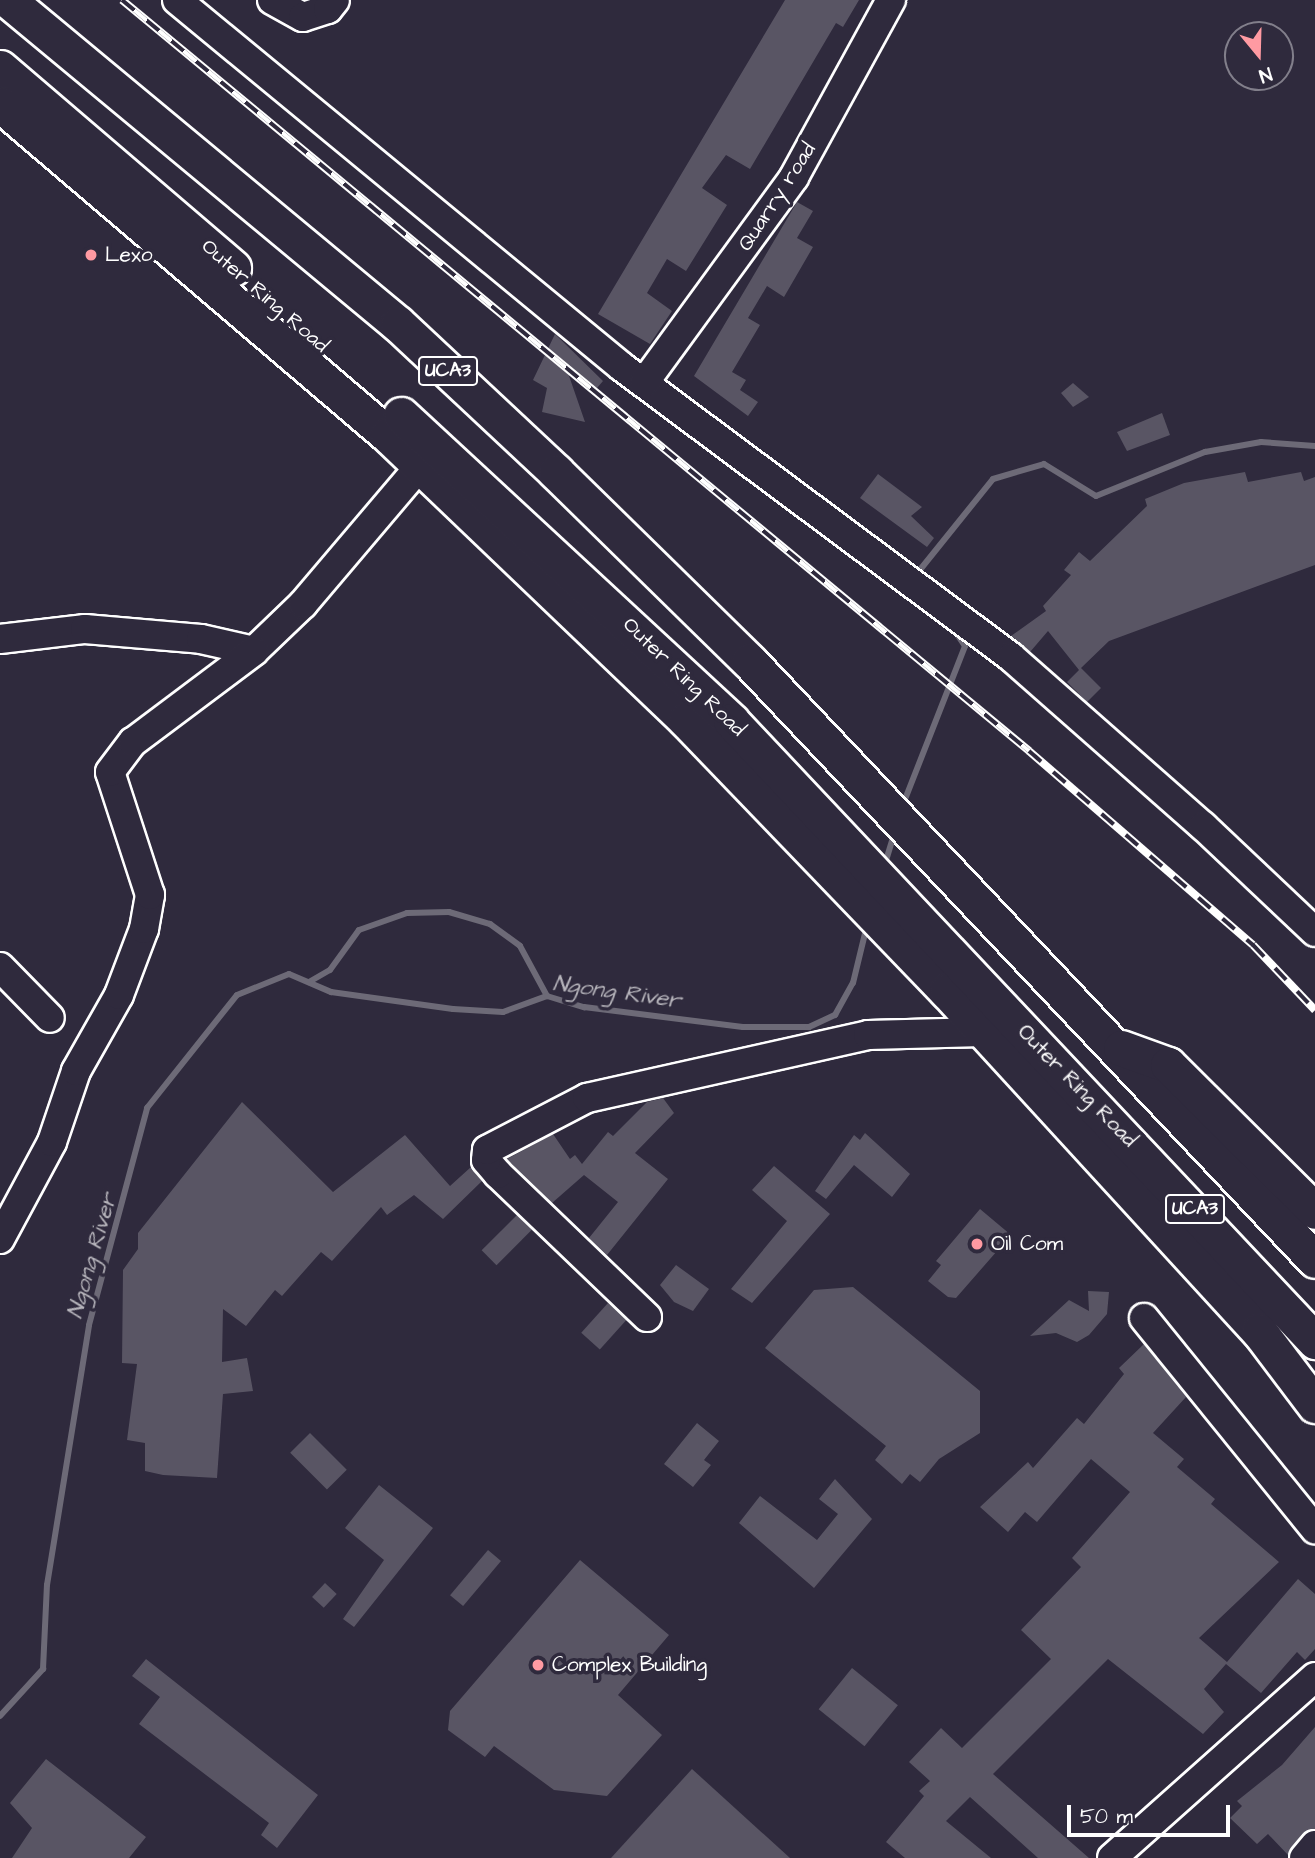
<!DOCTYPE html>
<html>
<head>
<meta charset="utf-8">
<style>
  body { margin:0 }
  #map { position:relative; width:1315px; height:1858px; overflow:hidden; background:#2f2a3d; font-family:"Architects Daughter",sans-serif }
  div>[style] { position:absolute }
  .stream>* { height:6px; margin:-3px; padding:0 3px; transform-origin:3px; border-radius:3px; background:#6d6a77 }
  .building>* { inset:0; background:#595564; transform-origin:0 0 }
  .roads { filter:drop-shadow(2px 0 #fff) drop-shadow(-2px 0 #fff) drop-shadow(0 2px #fff) drop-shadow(0 -2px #fff) }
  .minor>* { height:28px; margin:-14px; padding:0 14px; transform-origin:14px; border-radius:14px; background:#2f2a3d }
  .major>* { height:35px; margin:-17.5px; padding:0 17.5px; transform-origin:17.5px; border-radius:17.5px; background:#2f2a3d }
  .rail>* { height:8px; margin-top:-4px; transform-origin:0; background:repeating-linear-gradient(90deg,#2f2a3d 0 16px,#fff 0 32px); box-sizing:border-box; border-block:2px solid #fff }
  .dots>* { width:19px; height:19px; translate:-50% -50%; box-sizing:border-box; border:4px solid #2f2a3d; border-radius:50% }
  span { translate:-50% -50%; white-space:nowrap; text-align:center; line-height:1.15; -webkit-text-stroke:7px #2f2a3d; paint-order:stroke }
  .shield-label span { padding:2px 5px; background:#2f2a3d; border:2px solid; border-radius:5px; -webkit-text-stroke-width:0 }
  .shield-label { font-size:19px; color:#fff; font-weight:700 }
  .street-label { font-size:21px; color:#fff }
  .poi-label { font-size:21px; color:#fff }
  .left { translate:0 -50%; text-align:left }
  .water-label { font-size:23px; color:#b6b4bb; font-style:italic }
  .north { position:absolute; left:1224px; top:21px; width:70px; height:70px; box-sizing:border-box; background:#2f2a3d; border:2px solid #827f8b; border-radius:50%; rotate:161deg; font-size:19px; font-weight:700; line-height:28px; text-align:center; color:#fff }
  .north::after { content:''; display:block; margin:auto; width:24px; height:32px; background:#ff9aa2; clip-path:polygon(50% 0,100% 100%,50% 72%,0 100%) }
  .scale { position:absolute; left:1067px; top:1805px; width:163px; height:32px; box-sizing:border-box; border:4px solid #fff; border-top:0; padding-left:9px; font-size:21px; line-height:24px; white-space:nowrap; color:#fff; -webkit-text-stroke:5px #2f2a3d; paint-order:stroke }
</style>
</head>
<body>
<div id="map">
  <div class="stream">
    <div style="left:915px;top:576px;width:124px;rotate:-51.2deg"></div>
    <div style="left:993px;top:479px;width:53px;rotate:-16.4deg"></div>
    <div style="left:1044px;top:464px;width:61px;rotate:31.6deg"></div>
    <div style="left:1096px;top:496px;width:118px;rotate:-22deg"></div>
    <div style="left:1205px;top:452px;width:57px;rotate:-10.1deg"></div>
    <div style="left:1261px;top:442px;width:54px;rotate:4.2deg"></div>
    <div style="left:902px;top:807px;width:173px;rotate:-68.6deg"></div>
    <div style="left:965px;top:646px;width:23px;rotate:-124deg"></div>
    <div style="left:884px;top:867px;width:38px;rotate:-73deg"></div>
    <div style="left:309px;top:982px;width:24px;rotate:-30deg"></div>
    <div style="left:330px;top:970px;width:49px;rotate:-54.1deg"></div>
    <div style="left:359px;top:930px;width:51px;rotate:-19.5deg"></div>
    <div style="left:407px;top:913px;width:42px;rotate:-1.4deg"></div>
    <div style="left:449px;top:912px;width:43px;rotate:16.3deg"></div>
    <div style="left:490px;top:924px;width:37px;rotate:36deg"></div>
    <div style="left:520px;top:946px;width:57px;rotate:61.6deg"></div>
    <div style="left:0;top:1716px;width:64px;rotate:-47.5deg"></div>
    <div style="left:43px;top:1669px;width:84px;rotate:-87.3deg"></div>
    <div style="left:47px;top:1585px;width:263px;rotate:-80.8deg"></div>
    <div style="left:89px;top:1325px;width:225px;rotate:-75deg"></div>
    <div style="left:147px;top:1108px;width:144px;rotate:-51.5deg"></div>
    <div style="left:237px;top:995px;width:56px;rotate:-22deg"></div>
    <div style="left:289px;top:974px;width:46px;rotate:23.2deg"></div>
    <div style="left:331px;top:992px;width:123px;rotate:7.9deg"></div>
    <div style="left:453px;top:1009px;width:50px;rotate:3.4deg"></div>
    <div style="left:503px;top:1012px;width:47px;rotate:-20deg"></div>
    <div style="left:547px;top:996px;width:39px;rotate:17deg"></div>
    <div style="left:584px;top:1007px;width:160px;rotate:7.2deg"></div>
    <div style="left:743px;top:1027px;width:66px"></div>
    <div style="left:809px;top:1027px;width:29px;rotate:-25deg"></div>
    <div style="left:835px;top:1015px;width:37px;rotate:-61deg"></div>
    <div style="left:853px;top:983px;width:60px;rotate:-76.4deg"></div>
  </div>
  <div class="building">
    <div style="clip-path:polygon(785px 0,859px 0,843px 27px,836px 23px,750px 169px,726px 155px,702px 188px,727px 205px,686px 271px,667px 259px,647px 293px,672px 311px,650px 344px,598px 314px)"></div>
    <div style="clip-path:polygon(797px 202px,813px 211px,797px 238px,813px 247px,784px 297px,767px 286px,748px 318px,760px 325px,732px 372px,746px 380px,740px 390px,758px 402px,748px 416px,694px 376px)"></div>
    <div style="clip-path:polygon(555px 334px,603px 381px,597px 388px,567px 370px,585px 422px,542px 412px,547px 388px,533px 380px)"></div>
    <div style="clip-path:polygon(1073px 383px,1089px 397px,1073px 407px,1061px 393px)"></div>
    <div style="clip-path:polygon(1162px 413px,1170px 435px,1127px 451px,1117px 432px)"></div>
    <div style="clip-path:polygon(1245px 472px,1248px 482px,1301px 472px,1304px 481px,1315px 477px,1315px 565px,1109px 641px,1081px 668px,1101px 688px,1087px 702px,1067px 682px,1079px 670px,1048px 631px,1030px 652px,1011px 636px,1046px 611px,1043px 606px,1071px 575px,1064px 570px,1079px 552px,1090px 561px,1147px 506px,1145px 499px,1184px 483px)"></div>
    <div style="clip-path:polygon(878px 474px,922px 507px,911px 516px,934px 538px,927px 547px,860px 498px)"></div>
    <div style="clip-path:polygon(663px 1098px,674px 1113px,635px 1153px,668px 1179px,607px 1255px,589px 1238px,618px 1202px,584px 1175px,552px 1203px,507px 1159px,553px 1134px,570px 1159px,575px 1155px,582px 1164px,608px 1132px,613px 1136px,647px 1102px)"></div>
    <div style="clip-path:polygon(242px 1102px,333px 1192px,405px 1135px,450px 1186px,471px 1167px,482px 1181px,443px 1219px,414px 1195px,387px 1215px,381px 1207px,332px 1261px,321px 1252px,282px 1296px,275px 1290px,246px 1326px,223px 1309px,222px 1362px,247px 1358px,253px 1391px,223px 1394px,217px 1478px,163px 1475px,145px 1471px,145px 1443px,127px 1440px,137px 1364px,122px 1363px,123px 1270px,138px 1249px,138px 1233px)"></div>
    <div style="clip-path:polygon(865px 1133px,910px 1174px,892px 1197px,854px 1165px,826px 1199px,815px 1191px,854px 1135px,860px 1140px)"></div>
    <div style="clip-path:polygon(774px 1166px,830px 1214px,752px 1303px,731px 1289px,787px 1221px,752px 1190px)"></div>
    <div style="clip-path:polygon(980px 1209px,1011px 1235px,956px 1298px,948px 1297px,928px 1281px,941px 1265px,936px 1261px)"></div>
    <div style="left:517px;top:1215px;width:21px;height:50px;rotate:45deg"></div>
    <div style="clip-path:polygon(676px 1265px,709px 1289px,693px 1311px,674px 1302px,660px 1285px)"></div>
    <div style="clip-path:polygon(853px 1287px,980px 1391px,980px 1433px,939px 1459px,920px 1482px,910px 1474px,902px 1484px,875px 1460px,886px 1446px,765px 1348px,814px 1290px)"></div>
    <div style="clip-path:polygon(1088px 1291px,1109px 1292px,1107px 1314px,1089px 1335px,1077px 1342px,1056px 1333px,1030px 1336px,1069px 1300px,1089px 1311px)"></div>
    <div style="left:608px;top:1303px;width:25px;height:40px;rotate:42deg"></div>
    <div style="clip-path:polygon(1144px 1344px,1186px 1397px,1153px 1433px,1184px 1459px,1177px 1467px,1215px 1499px,1211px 1504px,1279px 1562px,1199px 1638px,1227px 1662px,1298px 1579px,1315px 1594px,1315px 1649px,1305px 1660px,1297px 1652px,1261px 1693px,1226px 1664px,1204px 1689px,1224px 1712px,1203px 1734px,1108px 1659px,993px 1774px,1089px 1858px,1038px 1858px,970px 1797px,946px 1821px,991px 1858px,905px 1858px,886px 1842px,924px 1796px,919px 1791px,930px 1781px,909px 1762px,941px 1728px,962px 1748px,1051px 1659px,1021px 1630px,1081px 1567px,1072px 1558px,1130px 1492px,1091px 1459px,1037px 1522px,1025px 1512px,1008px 1532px,980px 1507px,1028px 1462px,1033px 1468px,1077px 1418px,1084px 1424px,1124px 1374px,1119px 1368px)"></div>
    <div style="clip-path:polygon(697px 1423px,719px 1441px,704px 1460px,711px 1465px,693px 1487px,664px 1464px)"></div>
    <div style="left:310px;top:1433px;width:52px;height:28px;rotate:45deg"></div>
    <div style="clip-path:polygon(835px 1479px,872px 1519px,814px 1588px,739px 1523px,760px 1496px,817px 1540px,838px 1514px,819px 1499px)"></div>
    <div style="clip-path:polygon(379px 1485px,433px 1528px,354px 1627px,343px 1619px,384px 1560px,345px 1528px)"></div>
    <div style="left:488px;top:1550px;width:17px;height:59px;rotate:40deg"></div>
    <div style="clip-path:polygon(580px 1560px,669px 1635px,618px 1695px,662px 1735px,607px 1796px,554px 1790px,494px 1746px,485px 1757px,448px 1730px,450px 1711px)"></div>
    <div style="left:325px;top:1583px;width:16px;height:19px;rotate:43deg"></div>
    <div style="clip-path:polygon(146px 1659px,318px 1795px,277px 1848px,261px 1835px,269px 1823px,139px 1724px,160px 1697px,132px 1676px)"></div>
    <div style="left:852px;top:1668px;width:59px;height:53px;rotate:39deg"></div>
    <div style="clip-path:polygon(1315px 1727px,1315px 1829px,1302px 1834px,1288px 1855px,1268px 1834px,1257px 1844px,1230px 1818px,1242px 1806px,1237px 1801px,1282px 1765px)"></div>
    <div style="clip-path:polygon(46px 1759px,146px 1837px,129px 1858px,12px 1858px,32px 1828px,10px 1803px)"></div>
    <div style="clip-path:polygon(692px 1769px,790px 1858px,611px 1858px)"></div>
  </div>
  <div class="roads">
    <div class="minor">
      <div style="left:177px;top:0;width:577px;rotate:39.51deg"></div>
      <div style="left:622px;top:367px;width:485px;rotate:36.7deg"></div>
      <div style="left:1011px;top:657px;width:256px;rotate:41.4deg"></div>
      <div style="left:1203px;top:826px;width:154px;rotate:43.4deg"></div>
      <div style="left:272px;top:0;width:35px;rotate:29deg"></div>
      <div style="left:303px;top:17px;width:26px;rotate:-18deg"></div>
      <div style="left:328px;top:9px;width:11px;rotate:-52deg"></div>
      <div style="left:644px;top:383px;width:255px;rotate:-53.9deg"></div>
      <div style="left:794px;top:177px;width:202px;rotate:-61.3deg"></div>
      <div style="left:0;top:639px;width:86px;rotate:-6.7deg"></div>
      <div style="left:85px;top:629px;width:116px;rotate:4.9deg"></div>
      <div style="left:201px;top:639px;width:54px;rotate:12.8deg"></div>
      <div style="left:254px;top:651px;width:68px;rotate:-43.8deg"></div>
      <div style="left:303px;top:604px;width:182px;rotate:-49.7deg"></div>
      <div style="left:0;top:967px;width:71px;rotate:45.6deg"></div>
      <div style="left:0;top:1239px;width:110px;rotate:-61.8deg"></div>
      <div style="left:52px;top:1142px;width:75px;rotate:-71.3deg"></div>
      <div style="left:76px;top:1071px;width:87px;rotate:-60.5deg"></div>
      <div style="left:119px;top:995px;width:71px;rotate:-69.3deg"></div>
      <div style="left:144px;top:929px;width:35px;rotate:-80deg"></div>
      <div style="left:150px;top:895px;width:129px;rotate:-108deg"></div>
      <div style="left:110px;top:772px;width:38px;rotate:-53deg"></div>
      <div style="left:133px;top:742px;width:151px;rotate:-36.9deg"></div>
      <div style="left:647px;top:1317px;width:207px;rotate:-136.2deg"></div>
      <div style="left:498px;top:1174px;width:18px;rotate:-131deg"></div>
      <div style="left:486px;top:1160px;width:10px;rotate:-84deg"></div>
      <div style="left:487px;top:1150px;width:113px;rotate:-27.5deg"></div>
      <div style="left:587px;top:1098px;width:288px;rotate:-12.6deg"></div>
      <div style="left:868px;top:1035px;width:115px;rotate:-1.5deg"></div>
      <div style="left:1144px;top:1318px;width:272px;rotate:51deg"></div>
      <div style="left:1112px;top:1858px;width:272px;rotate:-41.7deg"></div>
      <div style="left:1304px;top:1858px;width:17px;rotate:-50deg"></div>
    </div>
    <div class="major">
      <div style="left:8px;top:0;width:507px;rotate:39.72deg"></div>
      <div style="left:398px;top:324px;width:216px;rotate:43.1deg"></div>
      <div style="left:556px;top:472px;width:270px;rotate:44.4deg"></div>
      <div style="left:749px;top:661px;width:824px;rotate:46.62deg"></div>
      <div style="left:0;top:68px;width:307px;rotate:40.6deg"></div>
      <div style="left:0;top:104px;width:510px;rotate:40.47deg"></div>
      <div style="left:388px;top:435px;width:412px;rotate:43.7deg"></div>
      <div style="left:686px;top:720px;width:376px;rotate:46.1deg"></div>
      <div style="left:947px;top:991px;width:461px;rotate:47.5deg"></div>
      <div style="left:1259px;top:1331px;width:93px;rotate:52.9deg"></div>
      <div style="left:401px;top:415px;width:450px;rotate:42.8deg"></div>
      <div style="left:731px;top:721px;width:852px;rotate:46.71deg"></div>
      <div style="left:1121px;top:1048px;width:50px;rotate:19.9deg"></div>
      <div style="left:1168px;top:1065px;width:207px;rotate:44.8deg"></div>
    </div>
  </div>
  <div class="rail">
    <div style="left:122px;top:0;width:1178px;rotate:39.62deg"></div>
    <div style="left:1029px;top:751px;width:296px;rotate:40.9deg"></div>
    <div style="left:1253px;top:945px;width:90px;rotate:46.4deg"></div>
  </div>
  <div class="dots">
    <div style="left:91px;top:255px;background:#ff9aa2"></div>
    <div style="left:977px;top:1244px;background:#ff9aa2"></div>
    <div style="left:538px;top:1665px;background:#ff9aa2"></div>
  </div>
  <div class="shield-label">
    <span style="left:448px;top:371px">UCA3</span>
    <span style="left:1195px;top:1209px">UCA3</span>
  </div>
  <div class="street-label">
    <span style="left:777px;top:197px;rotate:-57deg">Quarry road</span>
    <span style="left:265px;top:296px;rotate:41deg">Outer Ring Road</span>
    <span style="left:684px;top:677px;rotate:44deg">Outer Ring Road</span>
    <span style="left:1077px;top:1086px;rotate:46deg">Outer Ring Road</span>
  </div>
  <div class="poi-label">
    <span class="left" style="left:105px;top:255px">Lexo</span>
    <span class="left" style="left:991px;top:1244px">Oil Com</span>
    <span class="left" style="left:552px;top:1665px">Complex Building</span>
  </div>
  <div class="water-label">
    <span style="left:617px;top:992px;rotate:8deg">Ngong River</span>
    <span style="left:92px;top:1256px;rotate:-74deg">Ngong River</span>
  </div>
  <div class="north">N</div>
  <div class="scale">50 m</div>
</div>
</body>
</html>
